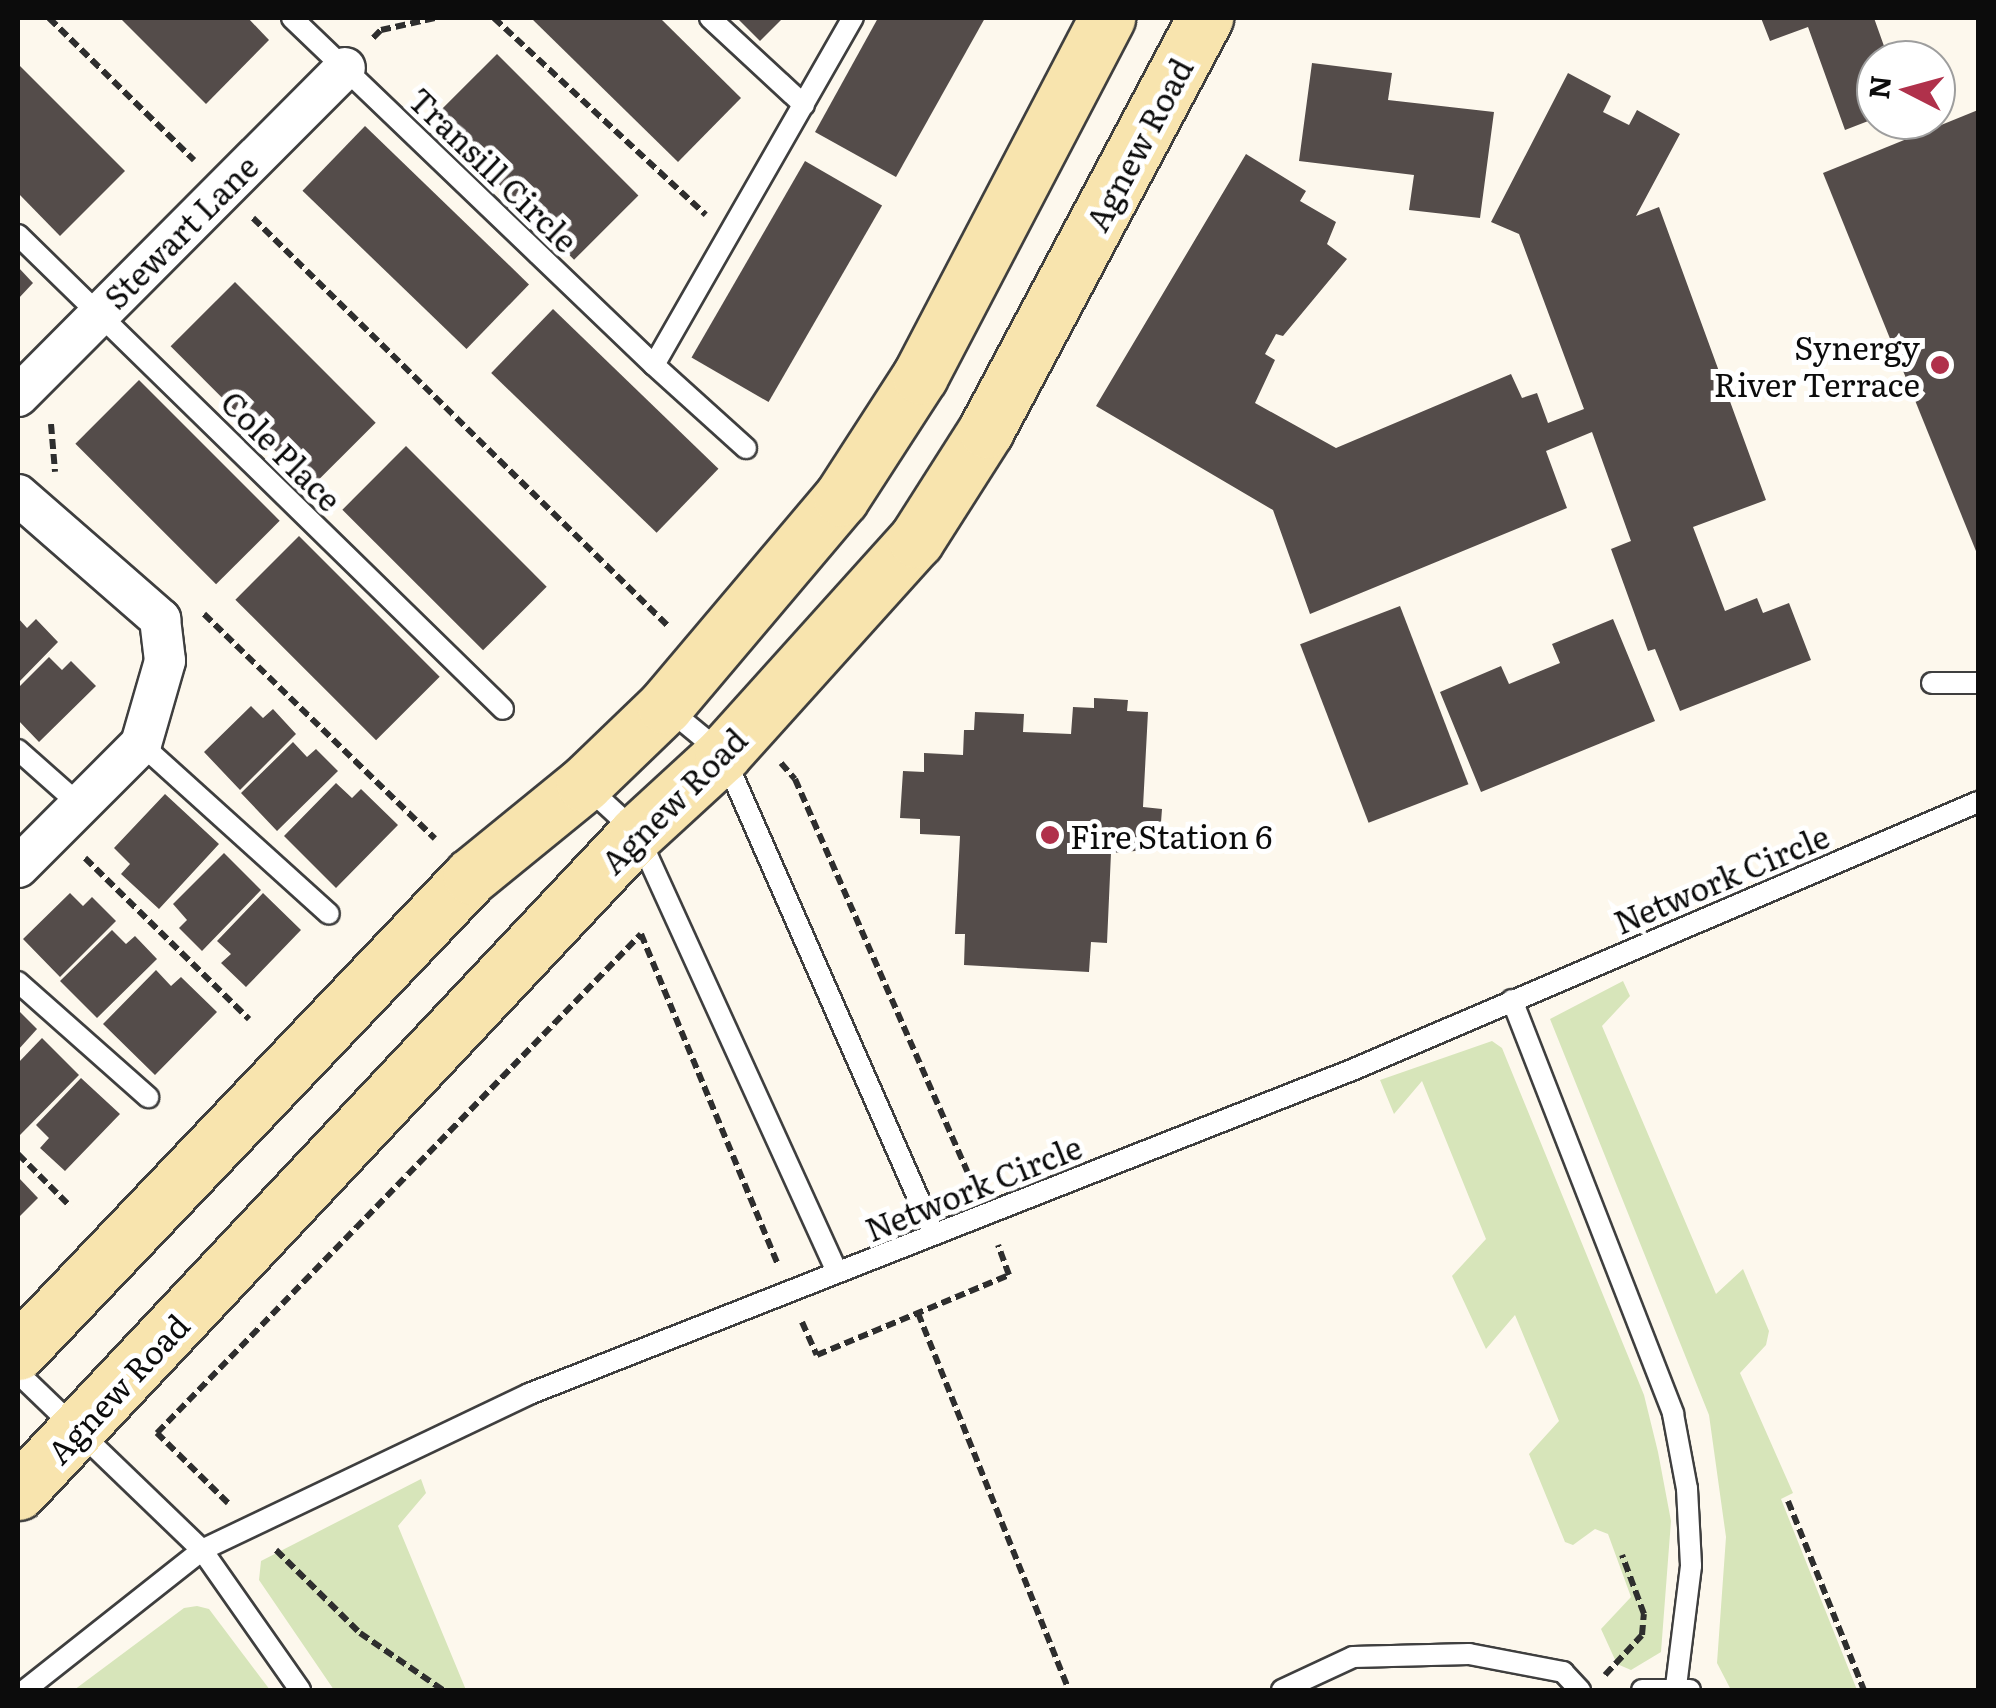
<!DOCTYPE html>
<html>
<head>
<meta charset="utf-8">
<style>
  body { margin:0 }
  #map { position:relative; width:1996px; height:1708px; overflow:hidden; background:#fdf8ed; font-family:Literata,serif }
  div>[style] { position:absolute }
  .green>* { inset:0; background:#d7e5ba }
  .building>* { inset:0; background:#544c4a; transform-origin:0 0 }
  .path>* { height:6px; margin-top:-3px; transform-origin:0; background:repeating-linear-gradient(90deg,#2e2e2e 0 10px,transparent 0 15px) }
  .roads { filter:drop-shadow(2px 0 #3f3f3f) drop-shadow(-2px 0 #3f3f3f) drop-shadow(0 2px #3f3f3f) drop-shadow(0 -2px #3f3f3f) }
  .lane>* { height:20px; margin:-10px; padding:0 10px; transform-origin:10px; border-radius:10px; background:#fff }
  .street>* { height:40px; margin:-20px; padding:0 20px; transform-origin:20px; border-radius:20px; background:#fff }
  .secondary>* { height:55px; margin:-27.5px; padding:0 27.5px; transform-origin:27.5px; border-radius:27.5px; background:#f8e4ae }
  .dots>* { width:28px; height:28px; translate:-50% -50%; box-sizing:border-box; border:5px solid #fff; border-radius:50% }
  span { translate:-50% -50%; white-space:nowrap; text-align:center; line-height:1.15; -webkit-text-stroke:10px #fff; paint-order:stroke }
  .street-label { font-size:32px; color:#0c0c0c }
  .poi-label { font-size:32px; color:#0c0c0c }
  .right { translate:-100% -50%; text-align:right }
  .left { translate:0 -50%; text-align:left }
  .frame { position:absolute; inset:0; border:20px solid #0c0c0c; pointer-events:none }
  .north { position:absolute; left:1856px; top:40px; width:100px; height:100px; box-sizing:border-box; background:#fff; border:2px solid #9e9e9e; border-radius:50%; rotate:276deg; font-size:28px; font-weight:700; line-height:40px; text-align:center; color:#0c0c0c }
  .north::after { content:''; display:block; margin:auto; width:35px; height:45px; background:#b0314b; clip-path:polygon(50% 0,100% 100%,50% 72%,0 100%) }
</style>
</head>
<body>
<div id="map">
  <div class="green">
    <div style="clip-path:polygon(1623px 981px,1630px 996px,1602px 1026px,1716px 1294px,1743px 1269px,1769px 1331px,1766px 1345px,1740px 1373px,1793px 1493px,1781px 1499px,1857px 1690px,1731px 1690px,1717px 1663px,1726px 1537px,1709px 1415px,1550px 1019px)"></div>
    <div style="clip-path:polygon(1492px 1041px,1502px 1048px,1644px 1395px,1658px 1452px,1671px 1521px,1661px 1652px,1631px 1670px,1617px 1664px,1601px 1629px,1631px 1597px,1608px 1534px,1595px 1529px,1573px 1545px,1565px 1542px,1529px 1454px,1559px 1421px,1515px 1315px,1486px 1349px,1452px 1276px,1486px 1239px,1422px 1081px,1394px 1114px,1380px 1080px)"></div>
    <div style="clip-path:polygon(421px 1479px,426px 1493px,398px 1526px,466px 1690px,334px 1690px,259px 1580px,261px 1561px)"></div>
    <div style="clip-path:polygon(197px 1606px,209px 1609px,270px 1690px,74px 1690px,184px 1608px)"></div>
  </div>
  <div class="building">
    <div style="clip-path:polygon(120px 18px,248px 18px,269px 40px,206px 104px)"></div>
    <div style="clip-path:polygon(531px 18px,660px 18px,741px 98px,678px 162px)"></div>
    <div style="clip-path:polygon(737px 18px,783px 18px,760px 41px)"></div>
    <div style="clip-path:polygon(878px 18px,985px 18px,896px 177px,815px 132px)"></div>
    <div style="clip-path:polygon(1761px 18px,1874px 18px,1889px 60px,1876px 60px,1876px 118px,1845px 130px,1808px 27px,1770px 41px)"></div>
    <div style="left:497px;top:54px;width:200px;height:91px;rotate:45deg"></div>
    <div style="clip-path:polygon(1312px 63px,1392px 73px,1388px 100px,1494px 112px,1480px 218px,1409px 210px,1414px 175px,1299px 161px)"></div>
    <div style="clip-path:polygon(18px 64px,125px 171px,60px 236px,18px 193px)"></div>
    <div style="clip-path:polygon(1568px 73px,1611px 96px,1603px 112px,1629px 125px,1637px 110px,1680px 134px,1636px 216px,1659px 207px,1766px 500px,1693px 527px,1725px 611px,1757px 598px,1763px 613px,1789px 603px,1811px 660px,1680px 711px,1655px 649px,1648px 651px,1611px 549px,1631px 541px,1592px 432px,1546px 451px,1567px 508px,1310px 614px,1273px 510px,1096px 406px,1246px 154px,1306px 191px,1300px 201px,1336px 222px,1327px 244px,1347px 259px,1283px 336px,1276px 334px,1265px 354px,1275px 360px,1255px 403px,1336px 448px,1511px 374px,1522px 398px,1537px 393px,1548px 423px,1584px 409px,1519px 234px,1491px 222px)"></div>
    <div style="clip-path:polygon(1978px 110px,1978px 556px,1823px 173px)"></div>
    <div style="left:365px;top:126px;width:228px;height:90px;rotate:44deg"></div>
    <div style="left:805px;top:161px;width:89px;height:227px;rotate:30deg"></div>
    <div style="clip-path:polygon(18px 267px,33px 283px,18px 299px)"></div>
    <div style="left:235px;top:282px;width:199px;height:91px;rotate:45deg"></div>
    <div style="left:553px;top:309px;width:230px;height:89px;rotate:44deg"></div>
    <div style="left:139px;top:380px;width:199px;height:90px;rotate:45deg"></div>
    <div style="left:406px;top:446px;width:199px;height:90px;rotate:45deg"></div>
    <div style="left:299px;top:536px;width:199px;height:90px;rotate:45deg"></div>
    <div style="left:1400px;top:606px;width:191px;height:107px;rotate:69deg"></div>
    <div style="clip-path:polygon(18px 618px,27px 628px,36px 619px,58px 642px,18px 683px)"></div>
    <div style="clip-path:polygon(1613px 619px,1655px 721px,1481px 792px,1440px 692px,1501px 666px,1509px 684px,1560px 663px,1552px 644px)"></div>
    <div style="clip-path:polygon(49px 657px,62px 670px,71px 661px,96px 686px,39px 742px,18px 720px,18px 688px)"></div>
    <div style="clip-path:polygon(1094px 698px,1128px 700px,1127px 711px,1148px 712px,1143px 807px,1162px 809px,1159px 849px,1111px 853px,1107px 943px,1091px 942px,1089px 972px,964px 965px,965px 934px,955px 934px,960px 836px,920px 834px,920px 819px,900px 818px,903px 771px,924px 772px,924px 753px,963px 755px,964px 730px,974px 730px,975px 712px,1024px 714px,1023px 732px,1071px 734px,1073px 707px,1094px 708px)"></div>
    <div style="clip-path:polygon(251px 706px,263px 718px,273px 709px,296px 734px,240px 790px,204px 752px)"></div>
    <div style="clip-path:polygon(293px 742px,307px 757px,316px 749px,338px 771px,277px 831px,241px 793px)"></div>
    <div style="clip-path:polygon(336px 783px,352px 798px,361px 789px,398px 825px,336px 888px,284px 836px)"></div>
    <div style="clip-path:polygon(165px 794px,219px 844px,159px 909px,121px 874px,130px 864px,114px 848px)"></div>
    <div style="clip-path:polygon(224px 853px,261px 890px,202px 951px,179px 928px,187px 920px,173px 904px)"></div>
    <div style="clip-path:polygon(70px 893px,83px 906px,92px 897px,116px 921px,60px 977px,23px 939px)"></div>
    <div style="clip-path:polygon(263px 893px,301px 930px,246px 987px,221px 963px,231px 954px,217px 941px)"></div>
    <div style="clip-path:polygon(112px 930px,126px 944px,135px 936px,157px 959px,97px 1018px,60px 981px)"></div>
    <div style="clip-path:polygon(156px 970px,171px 986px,181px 977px,217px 1012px,155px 1075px,103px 1024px)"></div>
    <div style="clip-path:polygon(18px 1010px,37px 1029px,18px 1050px)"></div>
    <div style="clip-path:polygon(42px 1038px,79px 1075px,20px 1135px,18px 1063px)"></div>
    <div style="clip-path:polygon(81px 1078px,120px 1114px,65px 1171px,40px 1148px,49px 1138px,36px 1125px)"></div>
    <div style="clip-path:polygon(18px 1177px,38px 1198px,18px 1218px)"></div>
  </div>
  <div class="path">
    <div style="left:49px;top:18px;width:203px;rotate:44.4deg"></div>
    <div style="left:494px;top:18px;width:289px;rotate:42.9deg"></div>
    <div style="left:373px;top:38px;width:11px;rotate:-45deg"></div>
    <div style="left:381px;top:30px;width:55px;rotate:-12.5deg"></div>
    <div style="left:253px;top:218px;width:582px;rotate:44.51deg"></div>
    <div style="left:51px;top:424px;width:48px;rotate:85.2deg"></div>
    <div style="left:204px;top:614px;width:322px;rotate:44.2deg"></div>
    <div style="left:781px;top:763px;width:21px;rotate:49deg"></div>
    <div style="left:795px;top:779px;width:446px;rotate:66.3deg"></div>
    <div style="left:85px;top:858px;width:230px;rotate:44.5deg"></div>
    <div style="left:18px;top:1154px;width:75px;rotate:45deg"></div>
    <div style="left:918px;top:1313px;width:406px;rotate:68.2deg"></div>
    <div style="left:802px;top:1322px;width:36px;rotate:66deg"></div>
    <div style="left:817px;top:1355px;width:208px;rotate:-22.6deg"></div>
    <div style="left:1009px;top:1275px;width:32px;rotate:-110deg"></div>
    <div style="left:1788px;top:1501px;width:204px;rotate:68.1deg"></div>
    <div style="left:228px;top:1503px;width:100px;rotate:-135.4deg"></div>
    <div style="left:157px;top:1433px;width:695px;rotate:-45.87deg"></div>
    <div style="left:641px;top:934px;width:357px;rotate:67.5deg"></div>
    <div style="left:276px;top:1550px;width:118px;rotate:44.7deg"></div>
    <div style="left:360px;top:1633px;width:101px;rotate:34.5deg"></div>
    <div style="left:1605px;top:1675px;width:54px;rotate:-47.2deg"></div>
    <div style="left:1642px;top:1635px;width:21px;rotate:-85deg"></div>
    <div style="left:1644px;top:1614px;width:63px;rotate:-110.4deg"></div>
  </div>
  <div class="roads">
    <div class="lane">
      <div style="left:292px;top:18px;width:501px;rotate:43.79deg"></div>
      <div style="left:654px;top:365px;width:400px;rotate:-60.2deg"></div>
      <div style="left:710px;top:18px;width:128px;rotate:42.8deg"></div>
      <div style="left:18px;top:235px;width:678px;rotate:44.34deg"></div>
      <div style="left:654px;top:365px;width:124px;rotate:42.1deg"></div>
      <div style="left:1932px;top:683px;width:46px"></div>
      <div style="left:666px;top:707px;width:74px;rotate:39.5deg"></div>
      <div style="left:723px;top:754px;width:524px;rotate:66.27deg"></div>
      <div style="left:141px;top:744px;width:253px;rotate:42.1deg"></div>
      <div style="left:18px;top:750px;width:83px;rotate:41.6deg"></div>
      <div style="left:585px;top:785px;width:71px;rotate:42.7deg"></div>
      <div style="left:637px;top:833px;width:482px;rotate:65.5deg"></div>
      <div style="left:18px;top:982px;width:174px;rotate:41.5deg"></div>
      <div style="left:1512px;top:1000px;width:444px;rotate:68.7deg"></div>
      <div style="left:1673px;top:1414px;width:76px;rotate:79.4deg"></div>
      <div style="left:1687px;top:1489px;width:77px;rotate:87deg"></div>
      <div style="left:1691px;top:1566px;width:122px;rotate:97.1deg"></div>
      <div style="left:18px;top:1373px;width:255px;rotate:43.9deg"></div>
      <div style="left:202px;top:1550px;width:171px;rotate:55deg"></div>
      <div style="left:25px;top:1690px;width:226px;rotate:-38.3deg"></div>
      <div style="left:202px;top:1550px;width:362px;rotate:-25.5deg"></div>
      <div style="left:529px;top:1394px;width:884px;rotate:-21.49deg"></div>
      <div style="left:1352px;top:1070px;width:681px;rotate:-23.18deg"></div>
      <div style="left:1282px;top:1690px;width:78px;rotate:-24.9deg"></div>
      <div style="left:1353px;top:1657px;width:116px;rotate:-1.5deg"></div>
      <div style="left:1469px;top:1654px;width:96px;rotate:10.8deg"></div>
      <div style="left:1563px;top:1672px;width:25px;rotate:47deg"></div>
      <div style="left:1642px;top:1690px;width:48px"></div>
    </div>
    <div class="street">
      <div style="left:18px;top:396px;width:463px;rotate:-45.1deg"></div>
      <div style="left:18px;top:495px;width:189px;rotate:41.1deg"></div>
      <div style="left:160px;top:619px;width:42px;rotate:83.2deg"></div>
      <div style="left:165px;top:661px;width:86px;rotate:106.1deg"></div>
      <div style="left:141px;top:744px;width:174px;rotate:135deg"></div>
    </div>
    <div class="secondary">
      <div style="left:18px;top:1352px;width:657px;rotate:-46.42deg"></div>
      <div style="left:471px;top:876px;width:146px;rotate:-39.2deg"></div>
      <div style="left:584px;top:784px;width:112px;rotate:-43.9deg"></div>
      <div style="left:665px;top:706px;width:272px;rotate:-49.8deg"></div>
      <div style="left:841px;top:498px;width:145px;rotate:-57.1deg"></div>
      <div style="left:920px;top:376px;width:404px;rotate:-62.4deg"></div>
      <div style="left:18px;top:1492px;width:904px;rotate:-46.79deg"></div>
      <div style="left:637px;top:833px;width:117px;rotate:-42.6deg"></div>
      <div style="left:723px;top:754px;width:288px;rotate:-48deg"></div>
      <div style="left:916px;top:540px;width:130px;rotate:-57.5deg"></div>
      <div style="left:986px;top:430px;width:467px;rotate:-62deg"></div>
    </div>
  </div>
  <div class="dots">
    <div style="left:1940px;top:365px;background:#b0314b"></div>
    <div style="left:1050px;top:835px;background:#b0314b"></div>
  </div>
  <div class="street-label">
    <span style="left:1138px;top:144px;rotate:-62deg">Agnew Road</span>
    <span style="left:494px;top:169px;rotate:44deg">Transill Circle</span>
    <span style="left:180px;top:231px;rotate:-45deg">Stewart Lane</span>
    <span style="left:282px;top:450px;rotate:45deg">Cole Place</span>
    <span style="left:673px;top:800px;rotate:-45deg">Agnew Road</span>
    <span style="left:1721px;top:878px;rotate:-23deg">Network Circle</span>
    <span style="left:973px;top:1187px;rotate:-22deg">Network Circle</span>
    <span style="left:117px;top:1388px;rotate:-47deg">Agnew Road</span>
  </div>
  <div class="poi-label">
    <span class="right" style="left:1920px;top:365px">Synergy<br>River Terrace</span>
    <span class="left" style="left:1070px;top:835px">Fire Station 6</span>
  </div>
  <div class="frame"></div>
  <div class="north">N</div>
</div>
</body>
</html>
